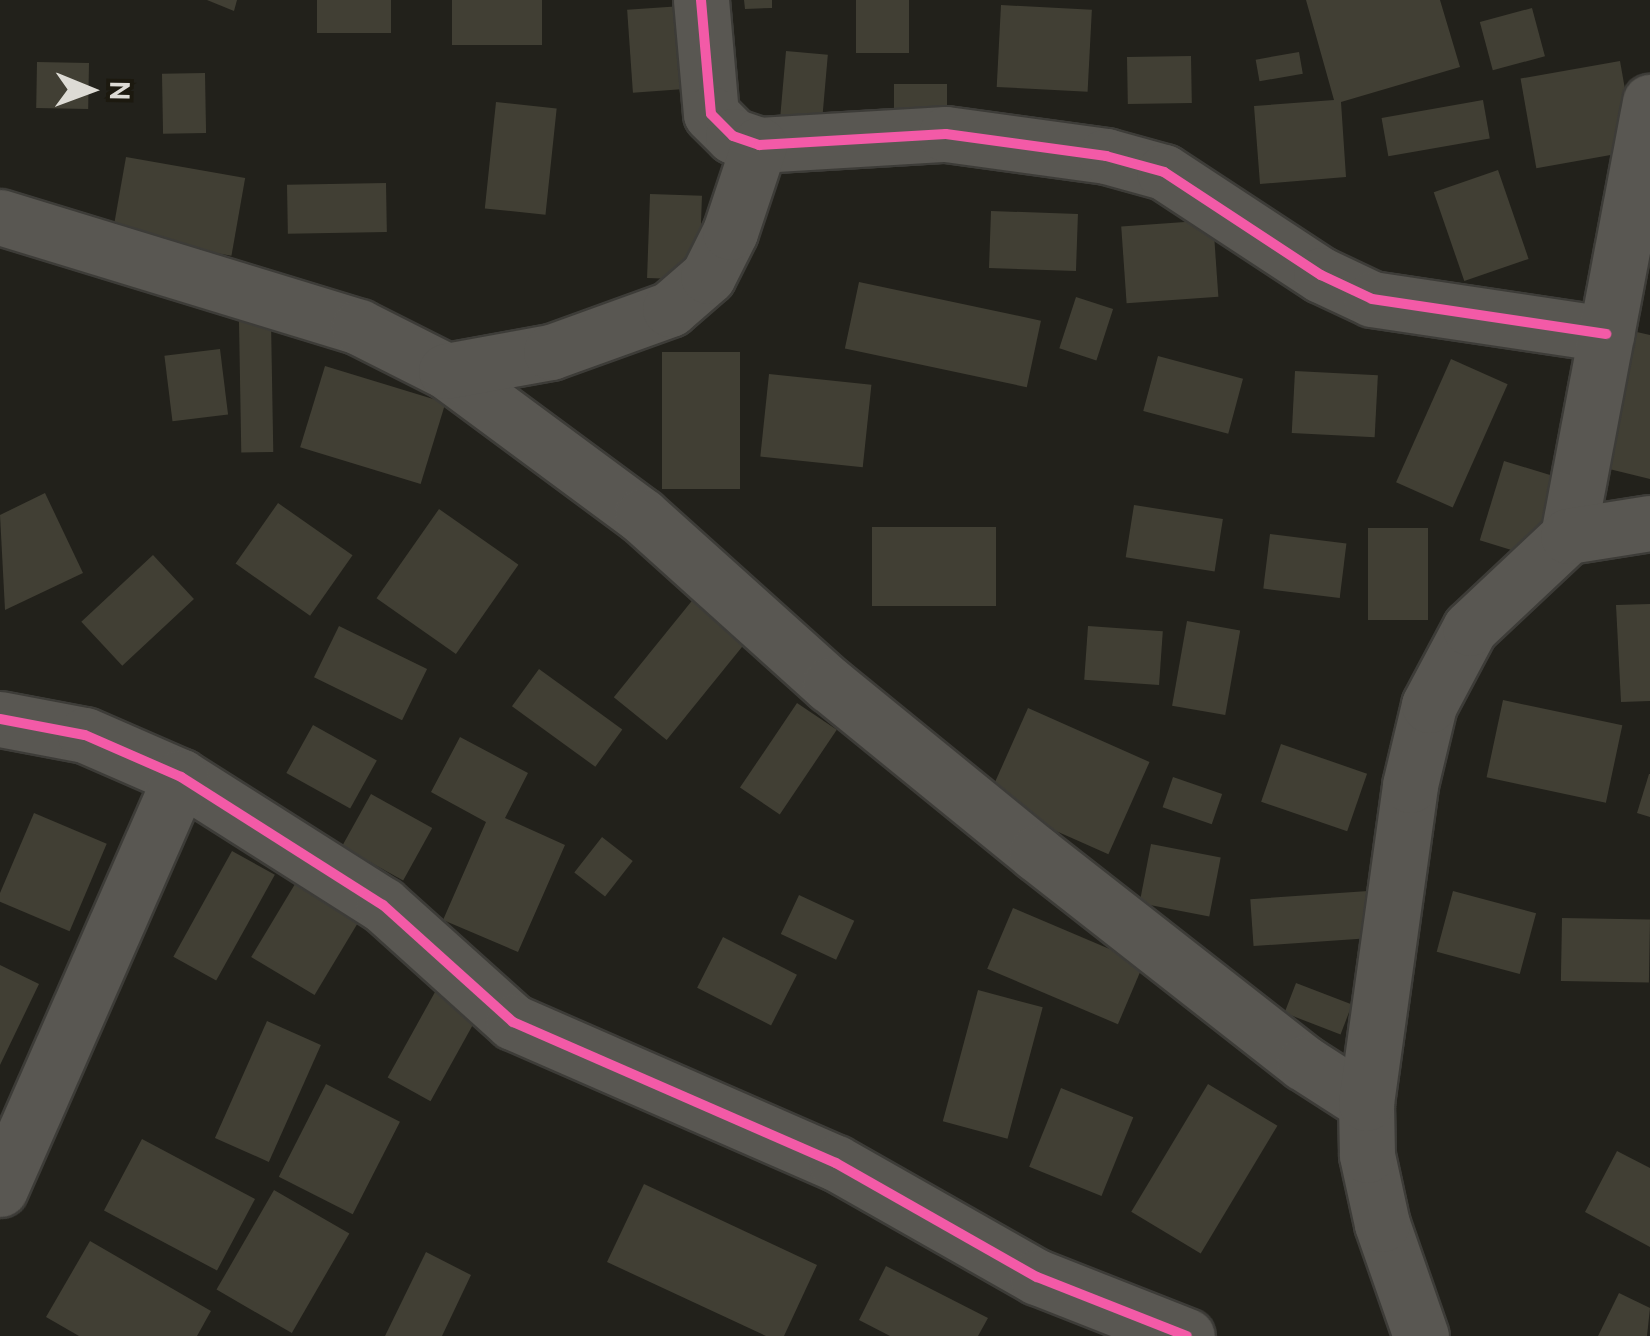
<!DOCTYPE html>
<html>
<head>
<meta charset="utf-8">
<style>
  body { margin:0 }
  #map { position:relative; width:1650px; height:1336px; overflow:hidden; background:#22211b; font-family:Cabin,sans-serif }
  div>[style] { position:absolute }
  .building>* { inset:0; background:#413f34; transform-origin:0 0 }
  .roads { filter:drop-shadow(2px 0 #3d3c38) drop-shadow(-2px 0 #3d3c38) drop-shadow(0 2px #3d3c38) drop-shadow(0 -2px #3d3c38) }
  .minor>* { height:55px; margin:-27.5px; padding:0 27.5px; transform-origin:27.5px; border-radius:27.5px; background:#595752 }
  .cycleway>* { height:10px; margin:-5px; padding:0 5px; transform-origin:5px; border-radius:5px; background:#f35aa7 }
  span { translate:-50% -50%; white-space:nowrap; text-align:center; line-height:1.15; -webkit-text-stroke:9px #1c190f; paint-order:stroke }
  .north { position:absolute; left:40px; top:40px; width:100px; height:100px; -webkit-text-stroke:8px #1c190f; paint-order:stroke; rotate:91deg; font-size:28px; font-weight:700; line-height:40px; text-align:center; color:#dddbd5 }
  .north::after { content:''; display:block; margin:auto; width:35px; height:45px; background:#dddbd5; clip-path:polygon(50% 0,100% 100%,50% 72%,0 100%) }
</style>
</head>
<body>
<div id="map">
  <div class="building">
    <div style="clip-path:polygon(207px 0,237px 0,234px 11px)"></div>
    <div style="left:317px;top:0;width:74px;height:33px"></div>
    <div style="left:452px;top:0;width:90px;height:45px"></div>
    <div style="clip-path:polygon(744px 0,772px 0,772px 8px,745px 9px)"></div>
    <div style="left:856px;top:0;width:53px;height:53px"></div>
    <div style="clip-path:polygon(1306px 0,1440px 0,1460px 67px,1341px 102px,1346px 177px,1260px 184px,1254px 106px,1334px 100px)"></div>
    <div style="left:1001px;top:5px;width:91px;height:82px;rotate:3deg"></div>
    <div style="left:682px;top:6px;width:83px;height:55px;rotate:86deg"></div>
    <div style="left:1532px;top:8px;width:50px;height:54px;rotate:75deg"></div>
    <div style="left:786px;top:51px;width:42px;height:66px;rotate:5deg"></div>
    <div style="left:1299px;top:52px;width:22px;height:44px;rotate:80deg"></div>
    <div style="left:1191px;top:56px;width:47px;height:64px;rotate:89deg"></div>
    <div style="left:1620px;top:61px;width:91px;height:101px;rotate:80deg"></div>
    <div style="left:37px;top:62px;width:52px;height:46px;rotate:1deg"></div>
    <div style="left:205px;top:73px;width:60px;height:43px;rotate:89deg"></div>
    <div style="left:894px;top:84px;width:53px;height:28px"></div>
    <div style="left:1483px;top:100px;width:39px;height:103px;rotate:80deg"></div>
    <div style="left:496px;top:102px;width:61px;height:107px;rotate:6deg"></div>
    <div style="left:126px;top:157px;width:121px;height:79px;rotate:10deg"></div>
    <div style="left:1498px;top:170px;width:94px;height:68px;rotate:71deg"></div>
    <div style="left:386px;top:183px;width:49px;height:99px;rotate:89deg"></div>
    <div style="left:650px;top:194px;width:52px;height:84px;rotate:2deg"></div>
    <div style="left:991px;top:211px;width:87px;height:57px;rotate:2deg"></div>
    <div style="left:1213px;top:220px;width:77px;height:92px;rotate:86deg"></div>
    <div style="left:859px;top:282px;width:186px;height:68px;rotate:12deg"></div>
    <div style="left:1076px;top:297px;width:39px;height:54px;rotate:18deg"></div>
    <div style="left:271px;top:321px;width:131px;height:32px;rotate:89deg"></div>
    <div style="clip-path:polygon(1628px 330px,1650px 335px,1650px 479px,1597px 466px)"></div>
    <div style="left:220px;top:349px;width:66px;height:56px;rotate:83deg"></div>
    <div style="left:662px;top:352px;width:78px;height:137px"></div>
    <div style="left:1158px;top:356px;width:88px;height:57px;rotate:15deg"></div>
    <div style="left:1451px;top:359px;width:62px;height:135px;rotate:24deg"></div>
    <div style="left:325px;top:366px;width:126px;height:85px;rotate:17deg"></div>
    <div style="left:1295px;top:371px;width:83px;height:62px;rotate:3deg"></div>
    <div style="left:769px;top:374px;width:103px;height:83px;rotate:6deg"></div>
    <div style="left:1504px;top:461px;width:55px;height:83px;rotate:17deg"></div>
    <div style="clip-path:polygon(45px 493px,83px 573px,5px 610px,0 515px)"></div>
    <div style="left:278px;top:503px;width:91px;height:74px;rotate:35deg"></div>
    <div style="left:1134px;top:505px;width:90px;height:53px;rotate:9deg"></div>
    <div style="left:439px;top:509px;width:97px;height:109px;rotate:35deg"></div>
    <div style="left:872px;top:527px;width:124px;height:79px"></div>
    <div style="left:1368px;top:528px;width:60px;height:92px"></div>
    <div style="left:1270px;top:534px;width:77px;height:55px;rotate:7deg"></div>
    <div style="left:153px;top:555px;width:60px;height:98px;rotate:47deg"></div>
    <div style="left:695px;top:597px;width:68px;height:129px;rotate:39deg"></div>
    <div style="clip-path:polygon(1650px 604px,1650px 701px,1621px 702px,1616px 605px)"></div>
    <div style="left:1187px;top:621px;width:54px;height:86px;rotate:10deg"></div>
    <div style="left:339px;top:626px;width:98px;height:57px;rotate:26deg"></div>
    <div style="left:1088px;top:626px;width:75px;height:54px;rotate:4deg"></div>
    <div style="left:539px;top:669px;width:103px;height:46px;rotate:36deg"></div>
    <div style="left:1503px;top:700px;width:122px;height:79px;rotate:12deg"></div>
    <div style="left:797px;top:703px;width:48px;height:102px;rotate:34deg"></div>
    <div style="left:1028px;top:708px;width:133px;height:101px;rotate:24deg"></div>
    <div style="left:313px;top:725px;width:73px;height:55px;rotate:29deg"></div>
    <div style="clip-path:polygon(460px 737px,528px 773px,505px 818px,565px 845px,518px 952px,443px 920px,486px 822px,431px 792px)"></div>
    <div style="left:1281px;top:744px;width:91px;height:61px;rotate:19deg"></div>
    <div style="clip-path:polygon(1649px 774px,1650px 774px,1650px 817px,1637px 813px)"></div>
    <div style="left:1173px;top:777px;width:52px;height:32px;rotate:19deg"></div>
    <div style="left:371px;top:794px;width:70px;height:60px;rotate:29deg"></div>
    <div style="left:34px;top:813px;width:79px;height:95px;rotate:23deg"></div>
    <div style="left:602px;top:837px;width:39px;height:45px;rotate:38deg"></div>
    <div style="left:1151px;top:844px;width:71px;height:60px;rotate:11deg"></div>
    <div style="left:232px;top:851px;width:49px;height:121px;rotate:29deg"></div>
    <div style="left:298px;top:879px;width:74px;height:91px;rotate:31deg"></div>
    <div style="left:1368px;top:891px;width:47px;height:118px;rotate:86deg"></div>
    <div style="left:1453px;top:891px;width:86px;height:63px;rotate:15deg"></div>
    <div style="left:799px;top:895px;width:61px;height:43px;rotate:25deg"></div>
    <div style="left:1013px;top:908px;width:142px;height:66px;rotate:23deg"></div>
    <div style="left:1562px;top:918px;width:88px;height:63px;rotate:1deg"></div>
    <div style="left:723px;top:937px;width:83px;height:57px;rotate:27deg"></div>
    <div style="clip-path:polygon(0 965px,39px 984px,0 1065px)"></div>
    <div style="left:440px;top:983px;width:49px;height:108px;rotate:29deg"></div>
    <div style="left:1296px;top:983px;width:60px;height:32px;rotate:21deg"></div>
    <div style="left:978px;top:990px;width:67px;height:136px;rotate:15deg"></div>
    <div style="left:267px;top:1021px;width:59px;height:128px;rotate:24deg"></div>
    <div style="left:326px;top:1084px;width:83px;height:104px;rotate:27deg"></div>
    <div style="left:1208px;top:1084px;width:81px;height:149px;rotate:31deg"></div>
    <div style="left:1061px;top:1088px;width:78px;height:85px;rotate:22deg"></div>
    <div style="left:142px;top:1139px;width:128px;height:81px;rotate:28deg"></div>
    <div style="clip-path:polygon(1617px 1151px,1650px 1168px,1650px 1247px,1585px 1212px)"></div>
    <div style="clip-path:polygon(644px 1184px,817px 1265px,784px 1336px,766px 1336px,607px 1262px)"></div>
    <div style="left:274px;top:1190px;width:87px;height:115px;rotate:30deg"></div>
    <div style="clip-path:polygon(90px 1241px,211px 1311px,197px 1336px,79px 1336px,46px 1317px)"></div>
    <div style="clip-path:polygon(426px 1252px,471px 1275px,442px 1336px,385px 1336px)"></div>
    <div style="clip-path:polygon(886px 1266px,988px 1318px,978px 1336px,890px 1336px,859px 1320px)"></div>
    <div style="clip-path:polygon(1619px 1293px,1650px 1308px,1647px 1336px,1598px 1336px)"></div>
  </div>
  <div class="roads">
    <div class="minor">
      <div style="left:701px;top:0;width:114px;rotate:85deg"></div>
      <div style="left:711px;top:114px;width:31px;rotate:45deg"></div>
      <div style="left:733px;top:136px;width:28px;rotate:19deg"></div>
      <div style="left:759px;top:145px;width:187px;rotate:-3.4deg"></div>
      <div style="left:946px;top:134px;width:162px;rotate:7.8deg"></div>
      <div style="left:1106px;top:156px;width:60px;rotate:15.4deg"></div>
      <div style="left:1164px;top:172px;width:188px;rotate:33.3deg"></div>
      <div style="left:1321px;top:275px;width:56px;rotate:25.2deg"></div>
      <div style="left:1372px;top:299px;width:237px;rotate:8.5deg"></div>
      <div style="left:0;top:217px;width:375px;rotate:17deg"></div>
      <div style="left:359px;top:327px;width:97px;rotate:26.8deg"></div>
      <div style="left:446px;top:371px;width:244px;rotate:36.5deg"></div>
      <div style="left:642px;top:516px;width:253px;rotate:42deg"></div>
      <div style="left:830px;top:685px;width:266px;rotate:39.2deg"></div>
      <div style="left:1036px;top:853px;width:340px;rotate:38.1deg"></div>
      <div style="left:1304px;top:1063px;width:74px;rotate:32.8deg"></div>
      <div style="left:446px;top:371px;width:107px;rotate:-10.3deg"></div>
      <div style="left:551px;top:352px;width:127px;rotate:-19.9deg"></div>
      <div style="left:670px;top:309px;width:50px;rotate:-41deg"></div>
      <div style="left:708px;top:276px;width:49px;rotate:-63.4deg"></div>
      <div style="left:730px;top:232px;width:92px;rotate:-71.6deg"></div>
      <div style="left:1568px;top:536px;width:442px;rotate:-79.3deg"></div>
      <div style="left:0;top:719px;width:86px;rotate:10.7deg"></div>
      <div style="left:85px;top:735px;width:105px;rotate:23.6deg"></div>
      <div style="left:181px;top:777px;width:239px;rotate:32.4deg"></div>
      <div style="left:383px;top:905px;width:175px;rotate:42deg"></div>
      <div style="left:513px;top:1022px;width:352px;rotate:23.6deg"></div>
      <div style="left:836px;top:1163px;width:231px;rotate:29.6deg"></div>
      <div style="left:1037px;top:1277px;width:161px;rotate:21.5deg"></div>
      <div style="left:0;top:1189px;width:450px;rotate:-66.3deg"></div>
      <div style="left:1421px;top:1336px;width:119px;rotate:-109.2deg"></div>
      <div style="left:1382px;top:1224px;width:71px;rotate:-102.3deg"></div>
      <div style="left:1367px;top:1155px;width:52px;rotate:-91.1deg"></div>
      <div style="left:1366px;top:1103px;width:321px;rotate:-82.1deg"></div>
      <div style="left:1410px;top:785px;width:82px;rotate:-76.6deg"></div>
      <div style="left:1429px;top:705px;width:87px;rotate:-62deg"></div>
      <div style="left:1470px;top:628px;width:134px;rotate:-43.2deg"></div>
      <div style="left:1568px;top:536px;width:83px;rotate:-9deg"></div>
    </div>
  </div>
  <div class="cycleway">
    <div style="left:701px;top:0;width:114px;rotate:85deg"></div>
    <div style="left:711px;top:114px;width:31px;rotate:45deg"></div>
    <div style="left:733px;top:136px;width:28px;rotate:19deg"></div>
    <div style="left:759px;top:145px;width:187px;rotate:-3.4deg"></div>
    <div style="left:946px;top:134px;width:162px;rotate:7.8deg"></div>
    <div style="left:1106px;top:156px;width:60px;rotate:15.4deg"></div>
    <div style="left:1164px;top:172px;width:188px;rotate:33.3deg"></div>
    <div style="left:1321px;top:275px;width:56px;rotate:25.2deg"></div>
    <div style="left:1372px;top:299px;width:237px;rotate:8.5deg"></div>
    <div style="left:0;top:719px;width:86px;rotate:10.7deg"></div>
    <div style="left:85px;top:735px;width:105px;rotate:23.6deg"></div>
    <div style="left:181px;top:777px;width:239px;rotate:32.4deg"></div>
    <div style="left:383px;top:905px;width:175px;rotate:42deg"></div>
    <div style="left:513px;top:1022px;width:352px;rotate:23.6deg"></div>
    <div style="left:836px;top:1163px;width:231px;rotate:29.6deg"></div>
    <div style="left:1037px;top:1277px;width:161px;rotate:21.5deg"></div>
  </div>
  <div class="north">N</div>
</div>
</body>
</html>
